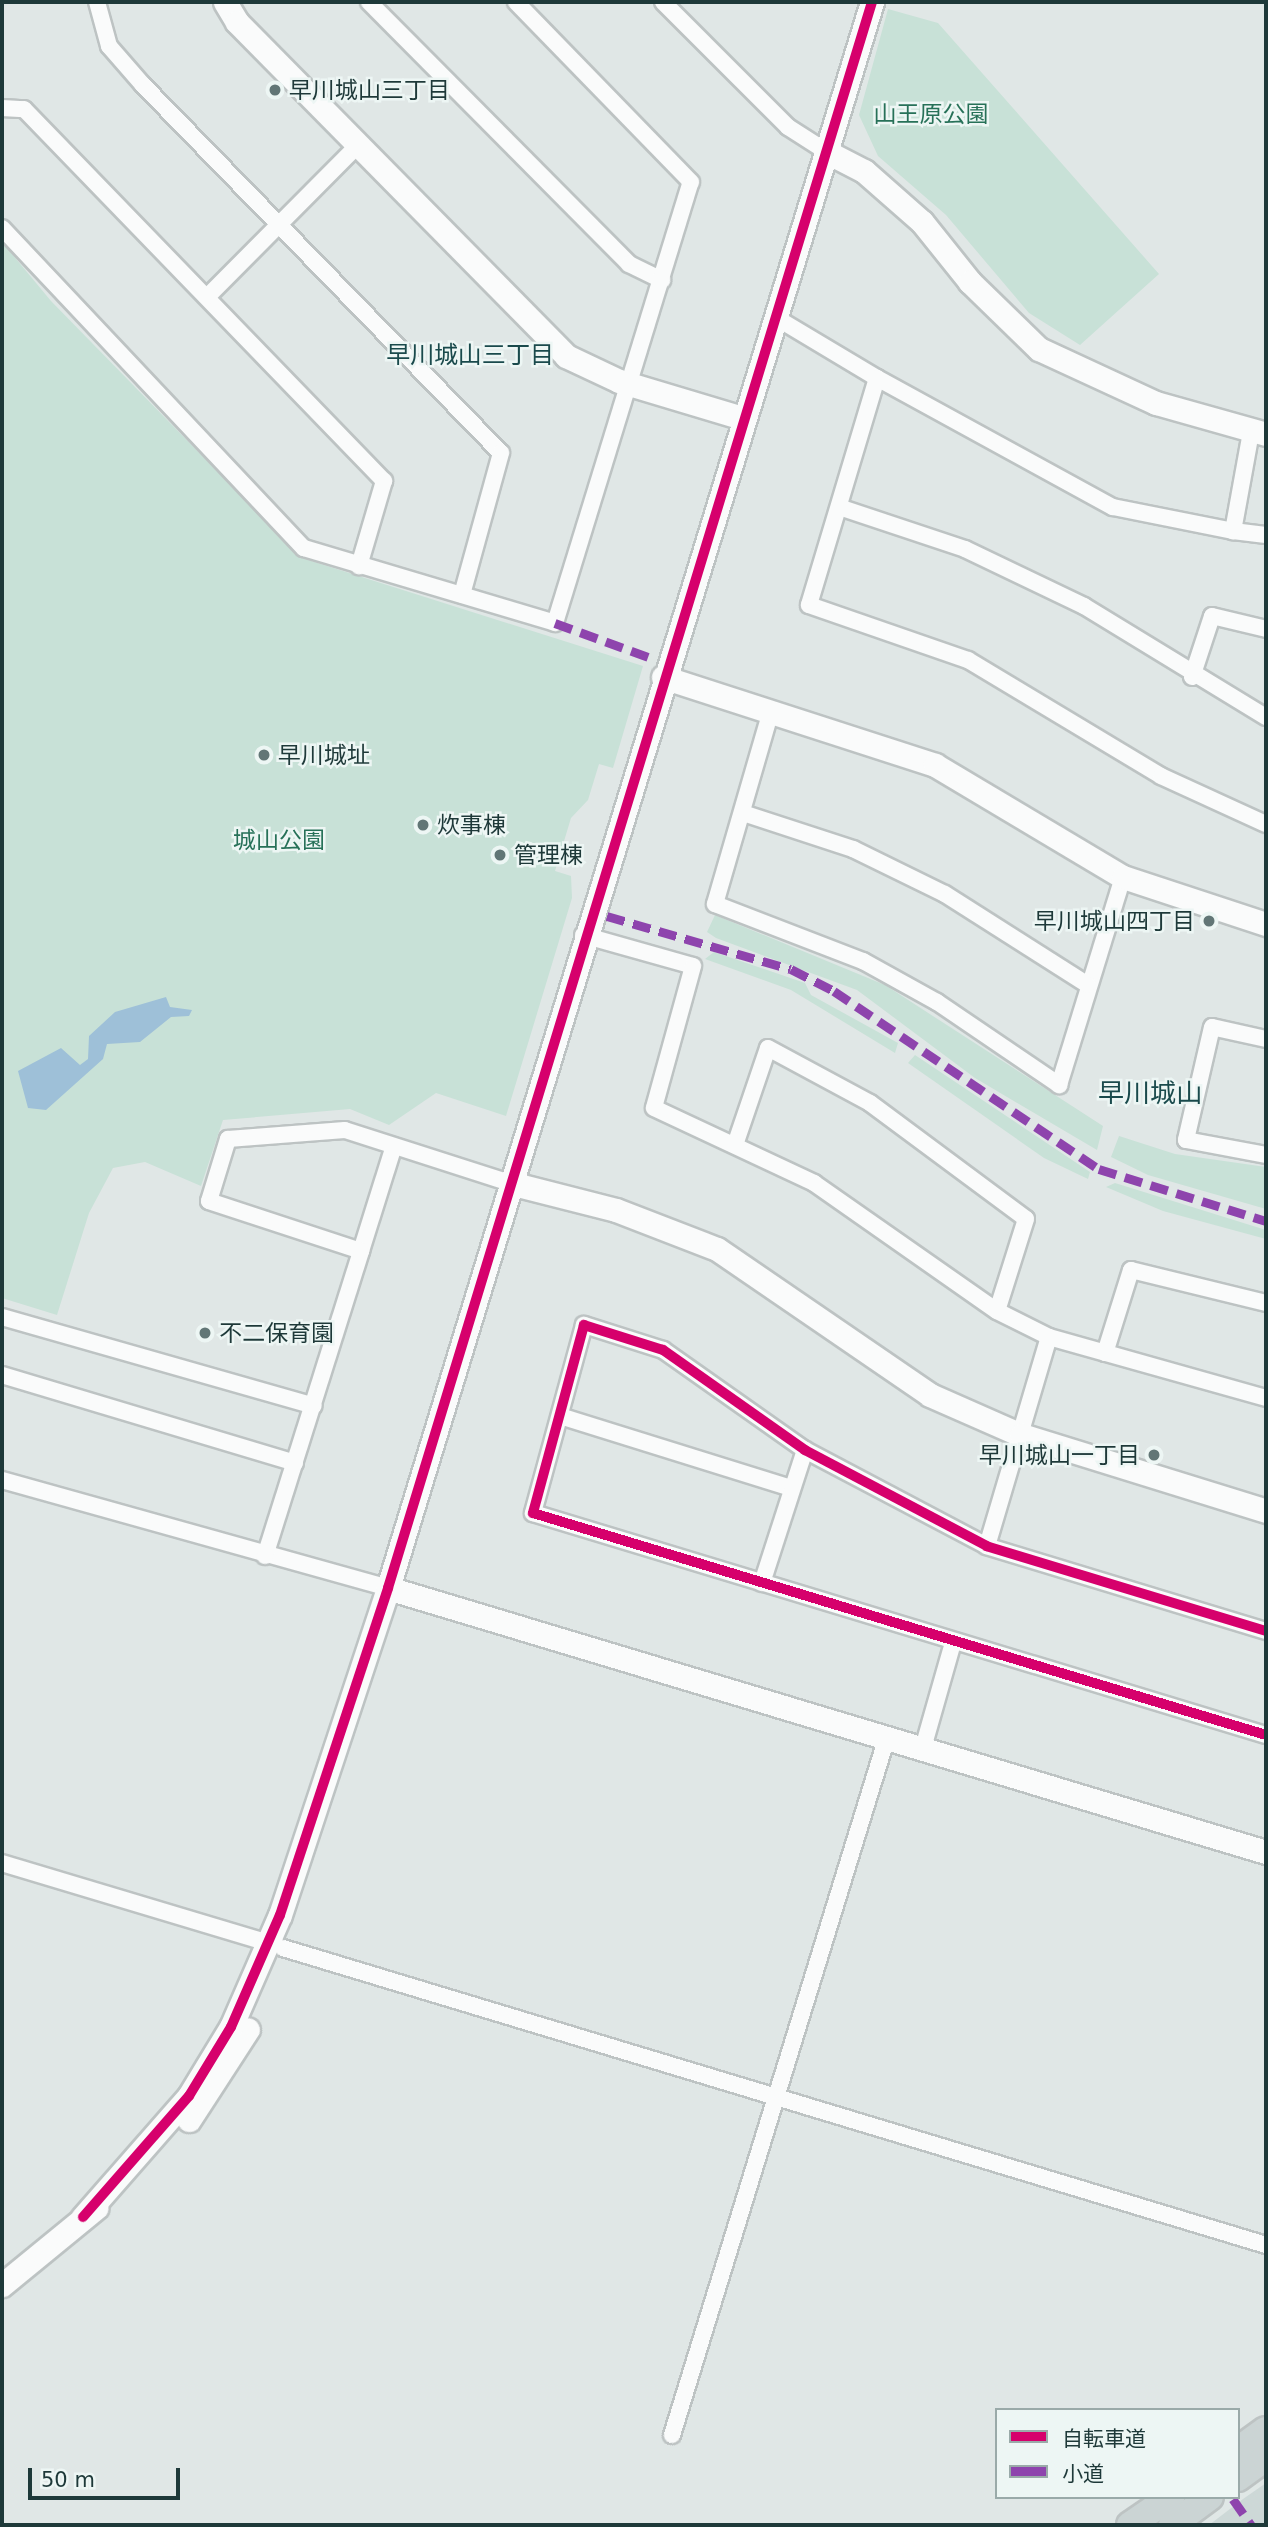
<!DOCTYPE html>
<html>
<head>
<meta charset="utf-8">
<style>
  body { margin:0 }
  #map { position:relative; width:1268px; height:2527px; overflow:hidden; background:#e0e7e6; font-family:"DejaVu Sans","Noto Sans JP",sans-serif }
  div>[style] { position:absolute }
  .built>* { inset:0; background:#cdd8d7 }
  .green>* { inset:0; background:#c8e1d7 }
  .water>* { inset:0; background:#9ec0d8 }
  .roads { filter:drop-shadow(2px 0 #bdc3c3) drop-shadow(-2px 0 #bdc3c3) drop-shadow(0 2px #bdc3c3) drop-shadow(0 -2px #bdc3c3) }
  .street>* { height:16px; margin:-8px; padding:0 8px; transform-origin:8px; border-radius:8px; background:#fafbfb }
  .secondary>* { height:23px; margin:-11.5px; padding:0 11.5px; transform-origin:11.5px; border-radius:11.5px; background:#fafbfb }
  .primary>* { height:26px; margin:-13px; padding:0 13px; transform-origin:13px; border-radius:13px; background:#cbd4d4 }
  .quiet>* { height:9px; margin-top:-4.5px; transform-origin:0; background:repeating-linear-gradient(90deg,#8e44ad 0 18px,transparent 0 27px) }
  .cycleway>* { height:10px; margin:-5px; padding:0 5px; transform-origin:5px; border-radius:5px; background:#d6006c }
  .dots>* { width:19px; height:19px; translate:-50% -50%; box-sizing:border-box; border:4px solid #edf6f4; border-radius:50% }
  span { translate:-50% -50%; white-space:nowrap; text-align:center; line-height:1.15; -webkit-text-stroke:5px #edf6f4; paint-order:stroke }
  .poi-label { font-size:23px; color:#1e3939 }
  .left { translate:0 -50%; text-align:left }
  .right { translate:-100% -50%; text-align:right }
  .park-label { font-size:23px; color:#277158 }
  .neighbourhood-label { font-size:24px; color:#1a4a4c }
  .quarter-label { font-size:26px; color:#1a4a4c }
  .frame { position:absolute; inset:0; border:4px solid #1e3939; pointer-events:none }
  .legend { position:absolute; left:995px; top:2408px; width:245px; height:91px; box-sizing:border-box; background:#edf6f4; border:2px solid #9aaaa9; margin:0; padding:9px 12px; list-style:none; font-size:21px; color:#1e3939 }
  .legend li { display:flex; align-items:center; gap:14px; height:35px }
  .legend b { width:35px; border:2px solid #9aaaa9 }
  .scale { position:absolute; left:28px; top:2468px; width:152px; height:32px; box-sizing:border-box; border:4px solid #1e3939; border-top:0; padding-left:9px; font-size:21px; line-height:24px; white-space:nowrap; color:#1e3939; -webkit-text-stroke:5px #edf6f4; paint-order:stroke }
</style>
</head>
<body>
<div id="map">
  <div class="built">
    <div style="clip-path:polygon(1266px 2483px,1266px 2525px,1209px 2525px,1243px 2499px)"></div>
  </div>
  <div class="green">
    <div style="clip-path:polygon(888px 9px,938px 23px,1159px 274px,1080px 345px,1029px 313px,946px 215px,878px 156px,859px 115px)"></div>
    <div style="clip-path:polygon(2px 242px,51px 301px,302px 558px,643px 666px,613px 768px,599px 764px,588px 800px,571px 818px,555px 871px,571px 876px,572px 898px,506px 1116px,436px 1093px,389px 1125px,350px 1109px,223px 1120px,201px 1186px,145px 1162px,113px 1168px,89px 1213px,57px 1315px,2px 1298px)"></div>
    <div style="clip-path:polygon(715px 915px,885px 985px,1103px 1126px,1097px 1150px,975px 1078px,857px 990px,716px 938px,707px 932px)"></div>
    <div style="clip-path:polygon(714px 952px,805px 983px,811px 995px,898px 1043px,895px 1053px,791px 990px,705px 959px)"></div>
    <div style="clip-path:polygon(915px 1055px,1090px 1172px,1088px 1179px,1044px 1158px,908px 1063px)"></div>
    <div style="clip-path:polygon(1119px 1136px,1175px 1154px,1266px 1167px,1266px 1209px,1148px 1175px,1111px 1157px)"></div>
    <div style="clip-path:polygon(1115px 1183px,1266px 1230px,1266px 1239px,1163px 1211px,1106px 1187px)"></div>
  </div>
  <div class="water">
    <div style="clip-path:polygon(166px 997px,170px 1007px,192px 1010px,189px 1016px,171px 1017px,140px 1042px,107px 1044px,103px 1059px,46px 1110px,28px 1108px,18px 1071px,61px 1048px,80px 1065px,88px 1059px,89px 1036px,115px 1012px)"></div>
  </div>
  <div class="roads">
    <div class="street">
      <div style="left:97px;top:2px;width:46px;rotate:74.7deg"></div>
      <div style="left:109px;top:46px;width:52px;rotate:48.9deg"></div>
      <div style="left:143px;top:85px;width:513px;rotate:45.79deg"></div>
      <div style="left:501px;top:453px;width:147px;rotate:105.4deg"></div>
      <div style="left:369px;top:2px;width:369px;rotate:45.2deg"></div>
      <div style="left:629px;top:264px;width:37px;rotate:26deg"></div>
      <div style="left:663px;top:2px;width:177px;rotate:45deg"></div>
      <div style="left:788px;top:127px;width:46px;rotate:32.7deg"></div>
      <div style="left:2px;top:108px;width:22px;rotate:3deg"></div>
      <div style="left:24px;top:109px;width:518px;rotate:45.94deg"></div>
      <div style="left:384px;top:481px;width:89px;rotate:106.4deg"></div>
      <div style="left:2px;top:228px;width:440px;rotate:46.7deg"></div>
      <div style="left:304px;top:548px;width:262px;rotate:16.6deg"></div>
      <div style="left:555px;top:623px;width:461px;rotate:-72.9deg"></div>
      <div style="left:691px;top:182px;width:251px;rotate:-134.2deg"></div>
      <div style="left:208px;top:296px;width:211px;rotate:-45.2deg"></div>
      <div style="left:775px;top:317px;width:119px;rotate:30.9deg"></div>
      <div style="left:877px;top:378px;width:237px;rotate:106.7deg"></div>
      <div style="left:809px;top:605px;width:168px;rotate:19.1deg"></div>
      <div style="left:968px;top:660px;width:225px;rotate:31deg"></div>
      <div style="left:1161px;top:776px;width:115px;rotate:24.6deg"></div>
      <div style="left:877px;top:378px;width:269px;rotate:28.7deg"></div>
      <div style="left:1113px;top:507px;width:122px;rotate:11.3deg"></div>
      <div style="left:1251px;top:432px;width:101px;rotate:100.3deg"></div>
      <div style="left:1233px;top:531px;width:33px;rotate:7deg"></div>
      <div style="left:839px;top:507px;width:133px;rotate:18.4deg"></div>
      <div style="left:965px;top:549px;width:132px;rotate:25.6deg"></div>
      <div style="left:1084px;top:606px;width:213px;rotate:31.4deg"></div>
      <div style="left:1192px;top:677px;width:64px;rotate:-71.8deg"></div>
      <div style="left:1212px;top:616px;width:56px;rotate:13.5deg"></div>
      <div style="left:771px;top:711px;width:201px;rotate:106.2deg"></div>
      <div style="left:715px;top:904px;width:159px;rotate:21.1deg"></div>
      <div style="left:863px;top:961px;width:85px;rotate:29deg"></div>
      <div style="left:937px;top:1002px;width:148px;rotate:34.2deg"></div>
      <div style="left:1059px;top:1085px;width:218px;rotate:-72.9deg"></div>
      <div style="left:746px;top:814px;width:113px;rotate:18.1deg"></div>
      <div style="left:853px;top:849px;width:102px;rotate:26.1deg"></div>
      <div style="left:945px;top:894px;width:169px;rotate:32.5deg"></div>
      <div style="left:583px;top:935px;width:114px;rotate:15.7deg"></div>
      <div style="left:693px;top:966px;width:147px;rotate:105.4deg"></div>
      <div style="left:654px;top:1108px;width:177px;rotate:25.1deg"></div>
      <div style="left:814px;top:1183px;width:223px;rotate:35deg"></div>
      <div style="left:997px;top:1311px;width:58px;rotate:26.6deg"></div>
      <div style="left:1049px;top:1337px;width:225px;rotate:15.7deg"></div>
      <div style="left:1266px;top:1039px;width:55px;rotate:-167.5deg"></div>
      <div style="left:1212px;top:1027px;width:116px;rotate:103deg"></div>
      <div style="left:1186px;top:1140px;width:81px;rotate:10.6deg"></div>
      <div style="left:736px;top:1142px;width:99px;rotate:-71.2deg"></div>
      <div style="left:768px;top:1048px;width:116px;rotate:28.3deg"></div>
      <div style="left:870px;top:1103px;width:194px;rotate:36.6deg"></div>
      <div style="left:1026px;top:1219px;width:96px;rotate:107.5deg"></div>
      <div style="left:361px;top:1251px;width:107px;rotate:-72.6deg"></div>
      <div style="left:2px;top:1317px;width:324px;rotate:15.9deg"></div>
      <div style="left:1105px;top:1353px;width:87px;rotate:-72.6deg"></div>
      <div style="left:1131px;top:1270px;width:139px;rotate:13.7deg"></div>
      <div style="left:2px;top:1375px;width:306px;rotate:16.7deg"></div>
      <div style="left:560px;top:1416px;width:242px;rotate:17.3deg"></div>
      <div style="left:2px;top:1480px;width:401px;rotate:15.6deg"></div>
      <div style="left:987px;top:1546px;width:218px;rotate:-73.5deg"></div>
      <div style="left:265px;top:1556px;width:320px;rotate:-72.5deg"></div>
      <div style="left:361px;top:1251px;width:160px;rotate:-161.8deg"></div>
      <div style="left:209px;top:1201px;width:65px;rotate:-73deg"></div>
      <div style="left:228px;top:1139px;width:117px;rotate:-4.4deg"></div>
      <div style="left:345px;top:1130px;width:173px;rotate:17.8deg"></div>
      <div style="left:762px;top:1583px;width:140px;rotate:-72.1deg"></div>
      <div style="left:1266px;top:1631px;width:292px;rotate:-163.1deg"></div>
      <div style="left:987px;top:1546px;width:206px;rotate:-152.2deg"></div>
      <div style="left:805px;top:1450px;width:174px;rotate:-144.8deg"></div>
      <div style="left:663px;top:1350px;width:83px;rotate:-162.4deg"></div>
      <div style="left:584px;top:1325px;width:195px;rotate:105.2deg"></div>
      <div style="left:533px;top:1513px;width:766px;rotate:16.85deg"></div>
      <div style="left:923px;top:1748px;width:109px;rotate:-74.1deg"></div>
      <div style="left:2px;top:1863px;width:279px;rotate:16.7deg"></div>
      <div style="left:283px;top:1948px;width:1027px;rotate:16.81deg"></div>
      <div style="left:672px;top:2435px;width:730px;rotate:-72.88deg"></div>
    </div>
    <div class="secondary">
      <div style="left:225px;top:2px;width:23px;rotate:59deg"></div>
      <div style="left:237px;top:22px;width:469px;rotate:45.4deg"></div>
      <div style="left:566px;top:356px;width:59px;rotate:25.3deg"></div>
      <div style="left:619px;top:381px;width:128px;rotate:16.7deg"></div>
      <div style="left:827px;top:152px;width:42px;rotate:27.2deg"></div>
      <div style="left:864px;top:171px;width:77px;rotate:41.3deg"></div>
      <div style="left:922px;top:222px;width:77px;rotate:51.3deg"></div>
      <div style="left:970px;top:282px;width:96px;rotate:44.2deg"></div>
      <div style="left:1039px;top:349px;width:129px;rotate:24.8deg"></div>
      <div style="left:1156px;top:403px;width:114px;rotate:15.7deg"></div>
      <div style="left:663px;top:677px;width:286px;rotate:17.9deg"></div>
      <div style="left:935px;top:765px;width:219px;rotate:30.8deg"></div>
      <div style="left:1123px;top:877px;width:151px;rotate:18.2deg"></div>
      <div style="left:510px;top:1183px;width:109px;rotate:14.3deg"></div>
      <div style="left:616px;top:1210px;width:108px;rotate:21.1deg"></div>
      <div style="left:717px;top:1249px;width:258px;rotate:34.4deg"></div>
      <div style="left:930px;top:1395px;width:99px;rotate:23.7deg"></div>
      <div style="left:1021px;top:1435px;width:257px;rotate:17.2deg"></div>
      <div style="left:388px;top:1588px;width:917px;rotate:16.74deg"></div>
      <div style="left:189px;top:2120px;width:108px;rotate:-57deg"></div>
      <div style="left:83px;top:2217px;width:161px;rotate:-48.8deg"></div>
      <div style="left:189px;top:2096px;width:81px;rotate:-58.7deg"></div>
      <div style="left:231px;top:2027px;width:122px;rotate:-66.4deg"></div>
      <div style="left:280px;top:1915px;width:344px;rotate:-71.7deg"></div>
      <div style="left:388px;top:1588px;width:1658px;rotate:-73.03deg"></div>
      <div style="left:2px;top:2285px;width:122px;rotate:-39.3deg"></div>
    </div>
    <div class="primary">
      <div style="left:1238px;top:2450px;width:34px;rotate:-36deg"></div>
      <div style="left:1238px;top:2478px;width:34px;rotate:-36deg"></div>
      <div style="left:1130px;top:2525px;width:50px;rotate:-34.3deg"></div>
      <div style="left:1172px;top:2525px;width:47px;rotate:-36.4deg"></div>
    </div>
  </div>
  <div class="quiet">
    <div style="left:555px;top:623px;width:102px;rotate:20deg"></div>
    <div style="left:607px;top:916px;width:191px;rotate:16.1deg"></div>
    <div style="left:791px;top:969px;width:48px;rotate:27.1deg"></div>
    <div style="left:834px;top:991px;width:319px;rotate:33.9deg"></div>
    <div style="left:1099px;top:1169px;width:175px;rotate:17.3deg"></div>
    <div style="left:1233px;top:2499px;width:32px;rotate:55deg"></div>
  </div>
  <div class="cycleway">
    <div style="left:1266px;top:1631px;width:292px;rotate:-163.1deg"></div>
    <div style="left:987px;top:1546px;width:206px;rotate:-152.2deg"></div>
    <div style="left:805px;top:1450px;width:174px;rotate:-144.8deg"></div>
    <div style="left:663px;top:1350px;width:83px;rotate:-162.4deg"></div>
    <div style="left:584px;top:1325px;width:195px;rotate:105.2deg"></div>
    <div style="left:533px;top:1513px;width:766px;rotate:16.85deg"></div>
    <div style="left:83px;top:2217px;width:161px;rotate:-48.8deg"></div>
    <div style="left:189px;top:2096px;width:81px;rotate:-58.7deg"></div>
    <div style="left:231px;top:2027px;width:122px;rotate:-66.4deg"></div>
    <div style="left:280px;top:1915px;width:344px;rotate:-71.7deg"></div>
    <div style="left:388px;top:1588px;width:1658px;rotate:-73.03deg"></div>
  </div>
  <div class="dots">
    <div style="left:275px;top:90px;background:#627676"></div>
    <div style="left:264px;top:755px;background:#627676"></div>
    <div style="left:423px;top:825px;background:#627676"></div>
    <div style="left:500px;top:855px;background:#627676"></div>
    <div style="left:1209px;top:921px;background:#627676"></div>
    <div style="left:205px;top:1333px;background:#627676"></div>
    <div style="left:1154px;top:1455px;background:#627676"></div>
  </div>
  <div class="poi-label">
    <span class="left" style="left:289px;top:90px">早川城山三丁目</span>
    <span class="left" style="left:278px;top:755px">早川城址</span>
    <span class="left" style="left:437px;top:825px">炊事棟</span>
    <span class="left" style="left:514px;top:855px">管理棟</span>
    <span class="right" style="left:1195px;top:921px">早川城山四丁目</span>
    <span class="left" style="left:219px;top:1333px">不二保育園</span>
    <span class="right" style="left:1140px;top:1455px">早川城山一丁目</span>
  </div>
  <div class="park-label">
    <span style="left:931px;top:114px">山王原公園</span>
    <span style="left:279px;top:840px">城山公園</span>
  </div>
  <div class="neighbourhood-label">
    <span style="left:470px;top:356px">早川城山三丁目</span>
  </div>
  <div class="quarter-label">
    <span style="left:1150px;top:1094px">早川城山</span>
  </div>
  <div class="frame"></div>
  <ul class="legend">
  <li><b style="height:9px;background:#d6006c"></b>自転車道</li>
  <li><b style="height:9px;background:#8e44ad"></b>小道</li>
  </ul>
  <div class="scale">50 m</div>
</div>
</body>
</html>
